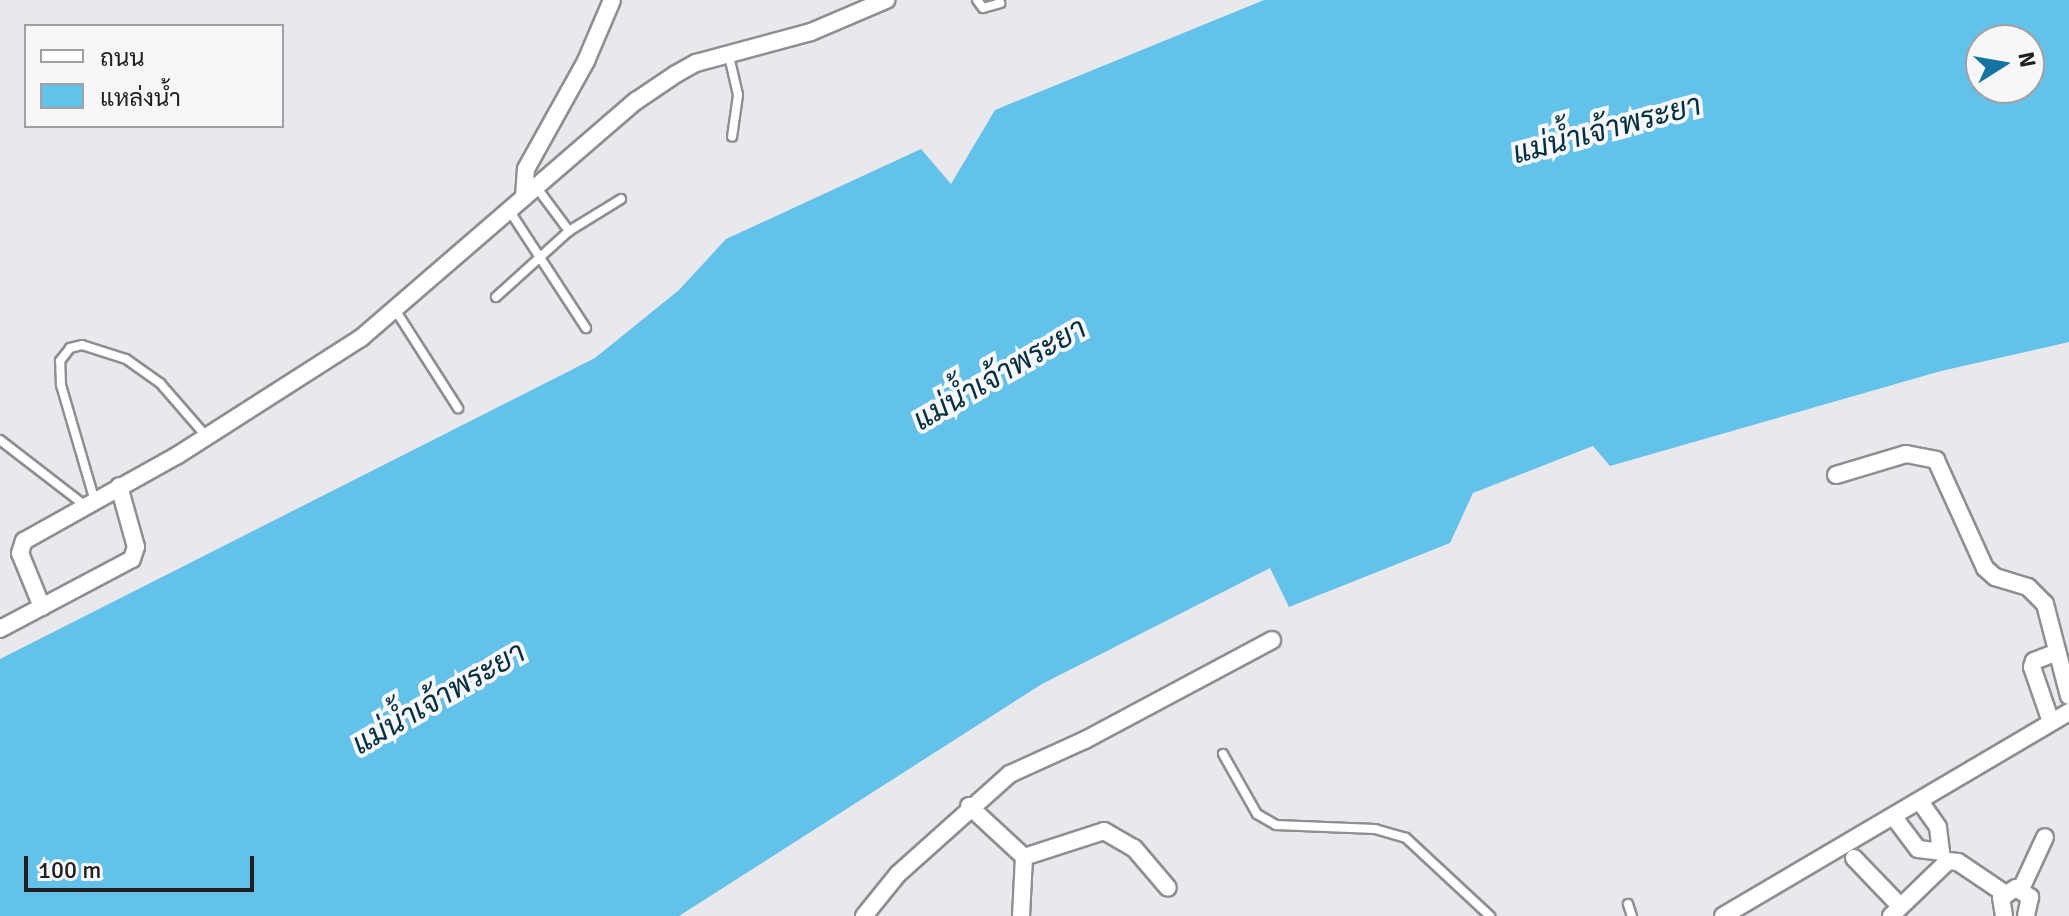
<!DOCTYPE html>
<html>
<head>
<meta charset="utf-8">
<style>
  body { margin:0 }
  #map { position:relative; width:2069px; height:916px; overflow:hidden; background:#e9e8ec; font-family:Signika,Sarabun,sans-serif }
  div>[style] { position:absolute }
  .water>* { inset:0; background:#62c2ea }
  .roads { filter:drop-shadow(2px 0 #8f8e91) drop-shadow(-2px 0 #8f8e91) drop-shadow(0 2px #8f8e91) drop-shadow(0 -2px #8f8e91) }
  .lane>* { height:8px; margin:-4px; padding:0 4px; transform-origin:4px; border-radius:4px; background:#fff }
  .street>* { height:16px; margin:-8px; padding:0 8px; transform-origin:8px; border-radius:8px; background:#fff }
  span { translate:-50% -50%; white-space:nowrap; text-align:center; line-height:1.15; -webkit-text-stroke:8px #f7f6f9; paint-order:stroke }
  .water-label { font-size:30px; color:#023040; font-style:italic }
  .legend { position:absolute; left:24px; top:24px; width:260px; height:104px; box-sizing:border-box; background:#f7f6f9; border:2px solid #a1a0a3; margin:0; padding:10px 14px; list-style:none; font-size:24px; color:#201f21 }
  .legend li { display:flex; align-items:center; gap:16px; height:40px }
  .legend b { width:40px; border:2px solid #a1a0a3 }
  .north { position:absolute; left:1965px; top:24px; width:80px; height:80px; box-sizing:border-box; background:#f7f6f9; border:2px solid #a1a0a3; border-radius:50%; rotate:79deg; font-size:22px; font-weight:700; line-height:32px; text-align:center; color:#201f21 }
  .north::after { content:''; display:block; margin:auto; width:28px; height:36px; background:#1473a0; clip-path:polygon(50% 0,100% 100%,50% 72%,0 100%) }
  .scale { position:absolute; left:24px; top:856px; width:230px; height:36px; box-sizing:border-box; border:4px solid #201f21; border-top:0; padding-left:10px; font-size:24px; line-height:28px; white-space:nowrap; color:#201f21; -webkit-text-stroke:6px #f7f6f9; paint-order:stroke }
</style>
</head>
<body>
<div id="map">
  <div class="water">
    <div style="clip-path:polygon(evenodd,1264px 0,2069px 0,2069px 342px,1941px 371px,1610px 466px,1593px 446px,1473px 493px,1450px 543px,1289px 607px,1270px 568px,1042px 684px,679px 916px,0 916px,0 659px,595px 358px,679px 290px,726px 239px,921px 149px,951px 184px,995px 110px,1264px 0,1981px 40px,2029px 40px,2029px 88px,1981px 88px,1981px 40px)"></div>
  </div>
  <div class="roads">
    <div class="lane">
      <div style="left:977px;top:0;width:10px;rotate:53deg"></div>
      <div style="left:983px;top:8px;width:18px;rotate:-16deg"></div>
      <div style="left:729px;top:56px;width:40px;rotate:77deg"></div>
      <div style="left:738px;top:95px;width:42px;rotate:98.1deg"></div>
      <div style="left:537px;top:188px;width:54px;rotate:53.3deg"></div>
      <div style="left:569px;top:231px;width:61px;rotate:-31.6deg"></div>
      <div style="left:509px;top:210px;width:141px;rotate:56.9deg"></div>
      <div style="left:496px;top:297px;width:98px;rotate:-42.1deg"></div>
      <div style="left:394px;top:308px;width:119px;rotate:57.4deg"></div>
      <div style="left:0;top:440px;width:105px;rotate:37.6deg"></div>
      <div style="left:94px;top:498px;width:118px;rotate:-106.3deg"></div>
      <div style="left:61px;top:385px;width:24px;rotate:-92deg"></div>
      <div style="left:60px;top:361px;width:16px;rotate:-52deg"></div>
      <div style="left:70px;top:348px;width:12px;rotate:-14deg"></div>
      <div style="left:82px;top:345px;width:46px;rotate:17.7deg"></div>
      <div style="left:126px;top:359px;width:42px;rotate:35.2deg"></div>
      <div style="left:160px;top:383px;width:72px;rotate:49deg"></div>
      <div style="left:1223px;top:754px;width:69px;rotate:60.5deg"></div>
      <div style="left:1257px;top:814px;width:22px;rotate:30deg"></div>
      <div style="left:1276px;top:825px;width:99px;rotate:2.3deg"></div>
      <div style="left:1375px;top:829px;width:32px;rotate:16deg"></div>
      <div style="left:1406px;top:838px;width:115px;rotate:42.9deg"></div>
      <div style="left:1628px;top:904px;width:13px;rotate:72deg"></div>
    </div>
    <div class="street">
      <div style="left:524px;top:197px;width:28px;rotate:-86deg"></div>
      <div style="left:526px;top:169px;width:124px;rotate:-60.9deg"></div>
      <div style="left:586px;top:61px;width:66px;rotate:-66.9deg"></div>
      <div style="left:1836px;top:475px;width:73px;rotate:-16.7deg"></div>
      <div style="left:1906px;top:454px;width:31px;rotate:11deg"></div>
      <div style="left:1936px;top:460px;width:119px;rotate:65.6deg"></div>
      <div style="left:1985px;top:568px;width:13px;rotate:42deg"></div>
      <div style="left:1995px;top:577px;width:34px;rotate:17deg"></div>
      <div style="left:2028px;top:587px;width:24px;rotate:45deg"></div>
      <div style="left:2045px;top:604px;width:95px;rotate:75.4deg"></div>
      <div style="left:42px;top:607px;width:58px;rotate:-112.2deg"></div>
      <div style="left:20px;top:553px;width:13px;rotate:-72deg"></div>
      <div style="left:24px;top:541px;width:176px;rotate:-29.2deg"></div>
      <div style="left:178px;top:455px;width:217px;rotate:-32.6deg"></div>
      <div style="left:361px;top:338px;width:363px;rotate:-40.8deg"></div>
      <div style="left:636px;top:101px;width:48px;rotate:-34deg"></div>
      <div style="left:676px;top:74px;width:23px;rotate:-29deg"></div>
      <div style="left:696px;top:63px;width:119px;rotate:-15.1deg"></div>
      <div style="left:811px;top:32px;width:82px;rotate:-23.1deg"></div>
      <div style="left:0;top:629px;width:149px;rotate:-27.9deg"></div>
      <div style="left:132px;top:559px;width:13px;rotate:-72deg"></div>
      <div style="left:136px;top:547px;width:63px;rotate:-105.6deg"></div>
      <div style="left:2051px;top:722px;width:58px;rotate:-109.1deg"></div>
      <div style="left:2032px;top:667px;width:6px;rotate:-72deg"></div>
      <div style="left:2034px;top:661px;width:25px;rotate:-21deg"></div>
      <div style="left:969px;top:806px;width:75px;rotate:42.8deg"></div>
      <div style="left:1024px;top:857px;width:59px;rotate:92.9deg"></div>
      <div style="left:1893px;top:816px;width:41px;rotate:52.9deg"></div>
      <div style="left:1918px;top:849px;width:23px;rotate:7deg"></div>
      <div style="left:1941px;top:852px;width:25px;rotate:-97deg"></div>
      <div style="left:1938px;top:827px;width:32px;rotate:-125deg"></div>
      <div style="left:1024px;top:857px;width:84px;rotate:-18deg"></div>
      <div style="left:1104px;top:831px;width:34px;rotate:30deg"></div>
      <div style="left:1134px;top:848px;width:52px;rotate:49.6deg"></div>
      <div style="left:1854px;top:858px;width:66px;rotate:46.2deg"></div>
      <div style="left:2021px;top:889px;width:57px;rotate:-65.2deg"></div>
      <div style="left:864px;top:916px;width:54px;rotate:-51deg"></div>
      <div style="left:898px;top:874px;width:150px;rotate:-41.8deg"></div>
      <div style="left:1010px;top:774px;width:82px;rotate:-24.4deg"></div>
      <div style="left:1085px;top:740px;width:212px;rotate:-28.1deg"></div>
      <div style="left:1723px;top:916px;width:402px;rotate:-30.5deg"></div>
      <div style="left:1891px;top:916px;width:79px;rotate:-44deg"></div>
      <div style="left:1948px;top:861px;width:10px;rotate:6deg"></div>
      <div style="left:1958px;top:862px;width:55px;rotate:34deg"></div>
      <div style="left:2004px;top:916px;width:18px;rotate:-99deg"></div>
      <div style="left:2001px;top:898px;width:18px;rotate:-34deg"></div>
      <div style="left:2016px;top:888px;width:17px;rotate:33deg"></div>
      <div style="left:2030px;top:897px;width:19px;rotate:102deg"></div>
    </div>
  </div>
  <div class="water-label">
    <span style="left:1607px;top:130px;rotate:-15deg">แม่น้ำเจ้าพระยา</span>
    <span style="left:1000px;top:375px;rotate:-30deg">แม่น้ำเจ้าพระยา</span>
    <span style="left:439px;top:699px;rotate:-30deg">แม่น้ำเจ้าพระยา</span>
  </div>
  <ul class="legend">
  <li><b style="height:10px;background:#fff"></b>ถนน</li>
  <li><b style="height:22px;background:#62c2ea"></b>แหล่งน้ำ</li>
  </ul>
  <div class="north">N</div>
  <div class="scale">100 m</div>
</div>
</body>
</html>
